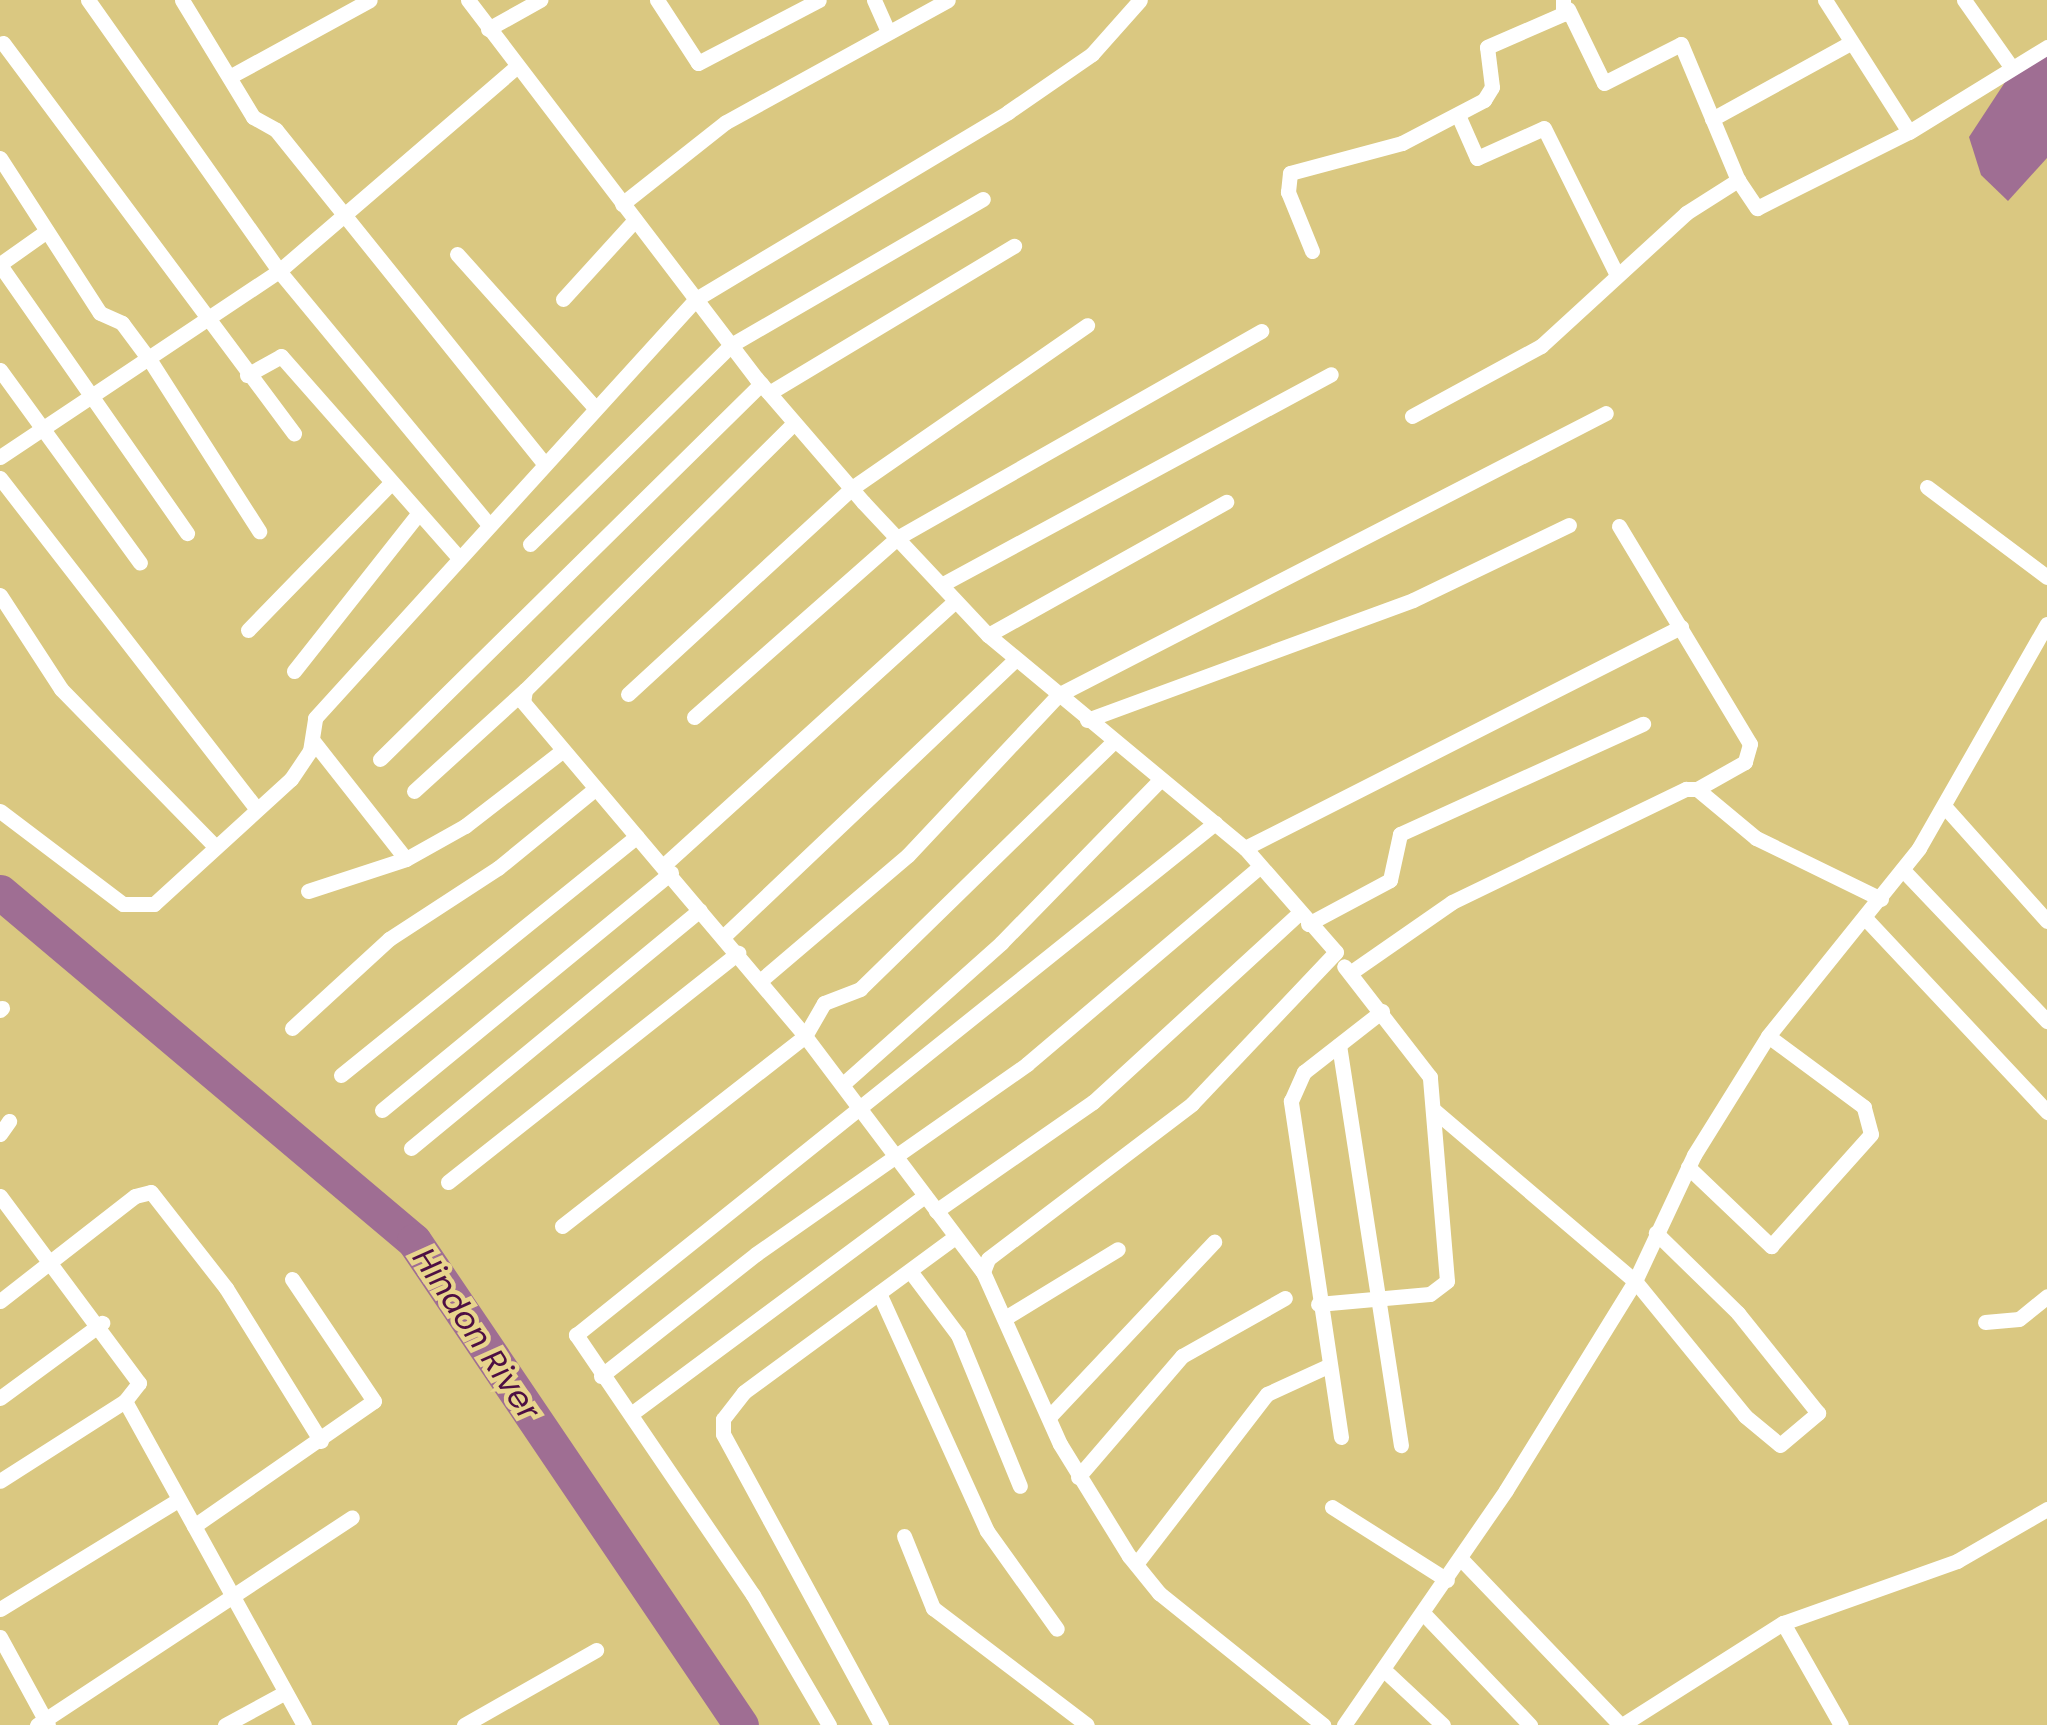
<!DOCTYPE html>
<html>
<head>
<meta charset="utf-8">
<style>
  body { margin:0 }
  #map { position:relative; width:2047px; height:1725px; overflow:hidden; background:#dac881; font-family:Poppins,sans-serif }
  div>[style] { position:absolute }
  .water>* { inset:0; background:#9f6e93 }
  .river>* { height:35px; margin:-17.5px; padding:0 17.5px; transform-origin:17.5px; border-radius:17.5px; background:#9f6e93 }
  .street>* { height:15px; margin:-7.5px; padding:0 7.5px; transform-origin:7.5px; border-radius:7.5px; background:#fff }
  span { translate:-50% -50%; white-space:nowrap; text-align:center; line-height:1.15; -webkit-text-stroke:9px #e8d58d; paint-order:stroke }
  .water-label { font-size:32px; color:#4d0f43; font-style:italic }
</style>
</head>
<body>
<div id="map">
  <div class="water">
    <div style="clip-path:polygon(2047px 53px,2047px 158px,2008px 201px,1981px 175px,1969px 137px,2011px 73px)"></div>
  </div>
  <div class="river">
    <div style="left:0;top:892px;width:541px;rotate:40.13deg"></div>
    <div style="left:414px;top:1241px;width:584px;rotate:55.96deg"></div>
  </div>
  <div class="street">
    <div style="left:88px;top:0;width:332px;rotate:54.8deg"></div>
    <div style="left:279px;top:271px;width:328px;rotate:50.4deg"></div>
    <div style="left:182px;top:0;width:137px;rotate:58.7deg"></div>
    <div style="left:253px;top:117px;width:26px;rotate:29deg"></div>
    <div style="left:276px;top:130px;width:427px;rotate:51.2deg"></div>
    <div style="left:468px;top:0;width:475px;rotate:52.7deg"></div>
    <div style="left:756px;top:378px;width:164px;rotate:49.2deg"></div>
    <div style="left:863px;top:502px;width:183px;rotate:46.8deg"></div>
    <div style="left:988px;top:635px;width:334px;rotate:39.7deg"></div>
    <div style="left:1245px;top:848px;width:138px;rotate:48.8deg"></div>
    <div style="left:1336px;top:952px;width:209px;rotate:133.5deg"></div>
    <div style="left:1192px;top:1104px;width:256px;rotate:142.8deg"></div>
    <div style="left:988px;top:1259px;width:14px;rotate:111deg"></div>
    <div style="left:983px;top:1272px;width:188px;rotate:65.9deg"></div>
    <div style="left:1060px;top:1444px;width:132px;rotate:58.4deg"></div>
    <div style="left:1129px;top:1556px;width:48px;rotate:51deg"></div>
    <div style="left:1159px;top:1593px;width:211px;rotate:38.8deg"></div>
    <div style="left:657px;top:0;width:75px;rotate:56.9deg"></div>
    <div style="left:698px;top:63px;width:136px;rotate:-27.5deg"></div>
    <div style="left:874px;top:0;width:35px;rotate:66deg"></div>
    <div style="left:1825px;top:0;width:156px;rotate:57.5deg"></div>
    <div style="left:1964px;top:0;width:83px;rotate:54.8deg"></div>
    <div style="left:1568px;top:9px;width:82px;rotate:64.1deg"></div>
    <div style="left:1604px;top:83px;width:86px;rotate:-26.9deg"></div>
    <div style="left:1681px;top:44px;width:147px;rotate:67.3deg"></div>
    <div style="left:488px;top:29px;width:60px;rotate:-29.1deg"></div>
    <div style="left:3px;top:43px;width:487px;rotate:53.3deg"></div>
    <div style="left:231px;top:76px;width:158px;rotate:-28.7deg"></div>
    <div style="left:1458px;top:115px;width:47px;rotate:66.2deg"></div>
    <div style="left:1477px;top:158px;width:73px;rotate:-24.1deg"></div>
    <div style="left:1544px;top:128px;width:162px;rotate:63.6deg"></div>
    <div style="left:1712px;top:119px;width:158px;rotate:-28.8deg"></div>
    <div style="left:0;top:158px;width:184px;rotate:57.2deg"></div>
    <div style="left:100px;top:313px;width:24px;rotate:24deg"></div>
    <div style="left:122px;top:323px;width:49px;rotate:53.4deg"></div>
    <div style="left:151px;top:362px;width:201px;rotate:57.4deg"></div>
    <div style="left:622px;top:204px;width:132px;rotate:-38.3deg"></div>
    <div style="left:726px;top:122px;width:253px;rotate:-28.8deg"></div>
    <div style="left:1312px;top:251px;width:64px;rotate:-112.1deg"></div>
    <div style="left:1288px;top:192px;width:19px;rotate:-84deg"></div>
    <div style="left:1290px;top:173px;width:116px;rotate:-15deg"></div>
    <div style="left:1402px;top:143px;width:93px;rotate:-27.7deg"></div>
    <div style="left:1484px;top:100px;width:15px;rotate:-58deg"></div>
    <div style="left:1492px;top:87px;width:40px;rotate:-97.1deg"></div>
    <div style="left:1487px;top:47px;width:83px;rotate:-23.5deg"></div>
    <div style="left:1563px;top:14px;width:14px;rotate:-90deg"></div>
    <div style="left:457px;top:254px;width:207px;rotate:48.1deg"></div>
    <div style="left:0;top:264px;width:57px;rotate:-35.1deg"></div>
    <div style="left:0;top:265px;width:327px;rotate:55.1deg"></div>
    <div style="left:563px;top:299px;width:107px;rotate:-47.7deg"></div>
    <div style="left:0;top:370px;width:238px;rotate:54deg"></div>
    <div style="left:247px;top:375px;width:39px;rotate:-29deg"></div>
    <div style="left:281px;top:356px;width:268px;rotate:48.6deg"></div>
    <div style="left:769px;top:393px;width:286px;rotate:-31deg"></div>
    <div style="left:1412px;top:416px;width:147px;rotate:-28.5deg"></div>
    <div style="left:1541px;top:346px;width:197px;rotate:-42.5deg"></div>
    <div style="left:1686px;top:213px;width:62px;rotate:-32.4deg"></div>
    <div style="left:1738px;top:180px;width:34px;rotate:56deg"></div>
    <div style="left:1757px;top:208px;width:170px;rotate:-26.6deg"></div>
    <div style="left:1909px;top:132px;width:162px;rotate:-31.6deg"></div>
    <div style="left:794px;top:423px;width:379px;rotate:135.2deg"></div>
    <div style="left:525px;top:690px;width:12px;rotate:99deg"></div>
    <div style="left:523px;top:702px;width:437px;rotate:49.8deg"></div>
    <div style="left:805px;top:1036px;width:296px;rotate:53deg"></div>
    <div style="left:0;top:457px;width:335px;rotate:-33.7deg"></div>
    <div style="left:279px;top:271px;width:313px;rotate:-40.7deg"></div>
    <div style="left:0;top:478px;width:419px;rotate:52.2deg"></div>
    <div style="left:1927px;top:487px;width:150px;rotate:36.9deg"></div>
    <div style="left:1619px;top:526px;width:254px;rotate:59deg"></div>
    <div style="left:1750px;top:744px;width:19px;rotate:106deg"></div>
    <div style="left:1745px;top:762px;width:55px;rotate:150.6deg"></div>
    <div style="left:530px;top:544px;width:283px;rotate:-44.7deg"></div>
    <div style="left:731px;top:345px;width:291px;rotate:-30.1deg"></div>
    <div style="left:941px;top:585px;width:443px;rotate:-28.4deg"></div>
    <div style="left:0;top:595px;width:112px;rotate:57deg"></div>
    <div style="left:61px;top:689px;width:220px;rotate:45.6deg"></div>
    <div style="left:248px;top:630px;width:206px;rotate:-45.8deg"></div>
    <div style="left:988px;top:635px;width:273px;rotate:-29.2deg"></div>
    <div style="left:294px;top:671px;width:201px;rotate:-51.7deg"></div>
    <div style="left:628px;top:694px;width:304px;rotate:-42.6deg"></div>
    <div style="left:852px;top:488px;width:286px;rotate:-34.7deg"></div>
    <div style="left:694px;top:717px;width:271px;rotate:-41.4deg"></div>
    <div style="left:897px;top:538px;width:419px;rotate:-29.6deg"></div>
    <div style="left:1087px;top:720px;width:347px;rotate:-20.2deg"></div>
    <div style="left:1413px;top:600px;width:173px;rotate:-25.7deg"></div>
    <div style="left:313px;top:741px;width:150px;rotate:51.8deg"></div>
    <div style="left:380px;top:759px;width:535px;rotate:-44.55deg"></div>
    <div style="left:414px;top:791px;width:150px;rotate:-42.3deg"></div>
    <div style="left:1945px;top:807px;width:153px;rotate:48.2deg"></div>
    <div style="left:0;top:811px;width:154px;rotate:37.1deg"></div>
    <div style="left:123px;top:904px;width:31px"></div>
    <div style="left:154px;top:904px;width:185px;rotate:-42.4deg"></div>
    <div style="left:291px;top:779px;width:34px;rotate:-56deg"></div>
    <div style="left:310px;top:751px;width:33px;rotate:-81deg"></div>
    <div style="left:315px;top:718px;width:566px;rotate:-47.72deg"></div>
    <div style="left:696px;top:299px;width:364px;rotate:-30.9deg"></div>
    <div style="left:1008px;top:112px;width:102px;rotate:-34.6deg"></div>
    <div style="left:1092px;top:54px;width:72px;rotate:-48.4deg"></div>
    <div style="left:1245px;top:848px;width:489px;rotate:-26.9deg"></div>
    <div style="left:664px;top:865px;width:391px;rotate:-42.2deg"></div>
    <div style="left:1903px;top:870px;width:209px;rotate:46.4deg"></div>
    <div style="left:308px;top:891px;width:103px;rotate:-18.1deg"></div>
    <div style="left:406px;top:859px;width:68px;rotate:-29.2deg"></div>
    <div style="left:465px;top:826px;width:123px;rotate:-37.7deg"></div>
    <div style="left:1866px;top:919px;width:265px;rotate:46.8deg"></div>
    <div style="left:1308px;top:924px;width:93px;rotate:-28.2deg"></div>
    <div style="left:1390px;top:880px;width:47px;rotate:-77.7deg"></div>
    <div style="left:1400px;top:834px;width:267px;rotate:-24.4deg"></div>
    <div style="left:724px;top:936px;width:402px;rotate:-43.5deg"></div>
    <div style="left:1350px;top:973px;width:124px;rotate:-34.8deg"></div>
    <div style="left:1452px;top:902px;width:260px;rotate:-25.8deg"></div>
    <div style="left:1686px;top:789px;width:11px"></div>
    <div style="left:1697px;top:789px;width:77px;rotate:39.7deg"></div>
    <div style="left:1756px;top:838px;width:139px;rotate:26deg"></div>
    <div style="left:760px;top:981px;width:194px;rotate:-40.4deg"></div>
    <div style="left:908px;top:855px;width:219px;rotate:-46.8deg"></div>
    <div style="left:1058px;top:695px;width:616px;rotate:-27.23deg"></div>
    <div style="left:0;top:1010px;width:3px;rotate:-45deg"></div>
    <div style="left:292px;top:1028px;width:132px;rotate:-42.5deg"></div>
    <div style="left:389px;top:939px;width:130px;rotate:-33.1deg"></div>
    <div style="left:498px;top:868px;width:125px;rotate:-39.2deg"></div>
    <div style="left:1339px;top:1045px;width:405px;rotate:81.2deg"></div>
    <div style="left:341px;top:1075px;width:380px;rotate:-38.9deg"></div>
    <div style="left:843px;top:1084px;width:212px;rotate:-41.7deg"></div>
    <div style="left:1001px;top:943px;width:228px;rotate:-45.7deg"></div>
    <div style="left:382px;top:1110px;width:374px;rotate:-39.4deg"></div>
    <div style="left:1435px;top:1111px;width:262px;rotate:40.4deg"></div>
    <div style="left:1635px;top:1281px;width:174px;rotate:50.8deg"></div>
    <div style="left:1745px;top:1416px;width:45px;rotate:39.6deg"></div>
    <div style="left:1780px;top:1445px;width:50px;rotate:-40.1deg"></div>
    <div style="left:1818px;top:1413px;width:128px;rotate:-128.7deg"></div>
    <div style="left:1738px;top:1313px;width:115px;rotate:-135.7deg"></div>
    <div style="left:0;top:1134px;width:16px;rotate:-55deg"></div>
    <div style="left:411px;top:1148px;width:374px;rotate:-39.5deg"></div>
    <div style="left:1688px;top:1167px;width:115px;rotate:43.6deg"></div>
    <div style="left:1771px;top:1246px;width:150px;rotate:-48.2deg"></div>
    <div style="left:1871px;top:1134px;width:28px;rotate:-105deg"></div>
    <div style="left:1864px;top:1107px;width:119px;rotate:-143.5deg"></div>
    <div style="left:448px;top:1182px;width:370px;rotate:-38.3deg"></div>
    <div style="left:0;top:1196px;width:233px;rotate:53.4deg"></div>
    <div style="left:139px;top:1383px;width:23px;rotate:128deg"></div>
    <div style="left:125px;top:1401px;width:148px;rotate:147.4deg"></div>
    <div style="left:936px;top:1211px;width:191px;rotate:-34.8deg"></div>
    <div style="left:1093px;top:1102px;width:280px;rotate:-42.5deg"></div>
    <div style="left:562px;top:1226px;width:308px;rotate:-38deg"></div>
    <div style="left:805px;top:1036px;width:38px;rotate:-60deg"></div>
    <div style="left:824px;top:1003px;width:39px;rotate:-21deg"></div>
    <div style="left:860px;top:989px;width:354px;rotate:-44.3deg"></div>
    <div style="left:910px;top:1271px;width:80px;rotate:53.1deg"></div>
    <div style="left:958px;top:1335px;width:163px;rotate:67.7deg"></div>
    <div style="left:879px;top:1293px;width:261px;rotate:65.6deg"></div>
    <div style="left:987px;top:1531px;width:120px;rotate:54.5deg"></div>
    <div style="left:0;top:1301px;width:171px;rotate:-37.9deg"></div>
    <div style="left:135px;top:1196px;width:16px;rotate:-14deg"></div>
    <div style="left:151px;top:1192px;width:122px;rotate:52deg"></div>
    <div style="left:226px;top:1288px;width:180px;rotate:58.2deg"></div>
    <div style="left:1318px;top:1304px;width:112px;rotate:-5.1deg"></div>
    <div style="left:1430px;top:1294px;width:21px;rotate:-37deg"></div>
    <div style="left:1447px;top:1281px;width:205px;rotate:-94.8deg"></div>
    <div style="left:1430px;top:1077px;width:140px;rotate:-127.8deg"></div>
    <div style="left:1005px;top:1318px;width:132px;rotate:-31.4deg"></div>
    <div style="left:1985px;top:1322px;width:34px;rotate:-5deg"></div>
    <div style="left:2019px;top:1319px;width:36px;rotate:-39deg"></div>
    <div style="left:601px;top:1376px;width:197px;rotate:-38.2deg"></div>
    <div style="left:756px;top:1254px;width:331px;rotate:-35deg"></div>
    <div style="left:1027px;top:1064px;width:304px;rotate:-40.3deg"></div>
    <div style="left:0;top:1398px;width:127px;rotate:-36.3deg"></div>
    <div style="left:125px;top:1401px;width:370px;rotate:61.1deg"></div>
    <div style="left:631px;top:1414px;width:366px;rotate:-36.6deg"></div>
    <div style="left:1049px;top:1417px;width:241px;rotate:-46.7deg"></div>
    <div style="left:1341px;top:1437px;width:340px;rotate:-98.5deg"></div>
    <div style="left:1291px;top:1101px;width:32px;rotate:-66deg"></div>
    <div style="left:1304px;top:1072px;width:99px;rotate:-38deg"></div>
    <div style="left:1078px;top:1477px;width:160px;rotate:-49.3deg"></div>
    <div style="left:1182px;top:1356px;width:118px;rotate:-29.4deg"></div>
    <div style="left:1332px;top:1507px;width:136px;rotate:32.4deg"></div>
    <div style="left:194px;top:1526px;width:219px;rotate:-34.8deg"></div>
    <div style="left:374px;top:1401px;width:147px;rotate:-123.9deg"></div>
    <div style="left:904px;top:1536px;width:78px;rotate:68.1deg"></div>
    <div style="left:933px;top:1608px;width:193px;rotate:37.2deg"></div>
    <div style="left:1462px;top:1560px;width:228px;rotate:46.2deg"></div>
    <div style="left:1136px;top:1564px;width:215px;rotate:-52.4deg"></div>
    <div style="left:1267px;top:1394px;width:67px;rotate:-24.7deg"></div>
    <div style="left:0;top:1609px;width:209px;rotate:-31.5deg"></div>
    <div style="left:1423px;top:1613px;width:155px;rotate:46.3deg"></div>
    <div style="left:1783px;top:1623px;width:117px;rotate:60.4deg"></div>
    <div style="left:0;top:1637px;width:100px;rotate:61.4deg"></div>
    <div style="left:1383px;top:1669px;width:82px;rotate:43deg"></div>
    <div style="left:37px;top:1725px;width:377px;rotate:-33.4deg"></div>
    <div style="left:225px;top:1725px;width:67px;rotate:-28.5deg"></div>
    <div style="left:464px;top:1725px;width:152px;rotate:-29.6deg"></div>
    <div style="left:829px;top:1725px;width:151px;rotate:-120.3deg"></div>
    <div style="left:753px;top:1595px;width:315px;rotate:-124.2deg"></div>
    <div style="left:576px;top:1335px;width:819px;rotate:-38.7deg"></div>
    <div style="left:881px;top:1725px;width:331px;rotate:-118.5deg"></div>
    <div style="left:723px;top:1434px;width:15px;rotate:-90deg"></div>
    <div style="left:723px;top:1419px;width:34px;rotate:-52deg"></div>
    <div style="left:744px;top:1392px;width:262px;rotate:-36.3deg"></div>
    <div style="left:1344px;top:1725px;width:285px;rotate:-55.4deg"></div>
    <div style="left:1506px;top:1490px;width:246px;rotate:-58.3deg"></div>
    <div style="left:1635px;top:1281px;width:139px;rotate:-64.9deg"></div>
    <div style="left:1694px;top:1155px;width:140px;rotate:-58.1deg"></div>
    <div style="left:1768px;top:1036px;width:241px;rotate:-51.2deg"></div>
    <div style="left:1919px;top:848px;width:258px;rotate:-60.3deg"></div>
    <div style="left:1622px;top:1725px;width:191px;rotate:-32.4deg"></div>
    <div style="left:1783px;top:1623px;width:185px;rotate:-19.6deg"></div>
    <div style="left:1957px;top:1561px;width:104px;rotate:-30deg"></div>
  </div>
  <div class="water-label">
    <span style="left:476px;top:1334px;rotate:56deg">Hindon River</span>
  </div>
</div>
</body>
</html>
